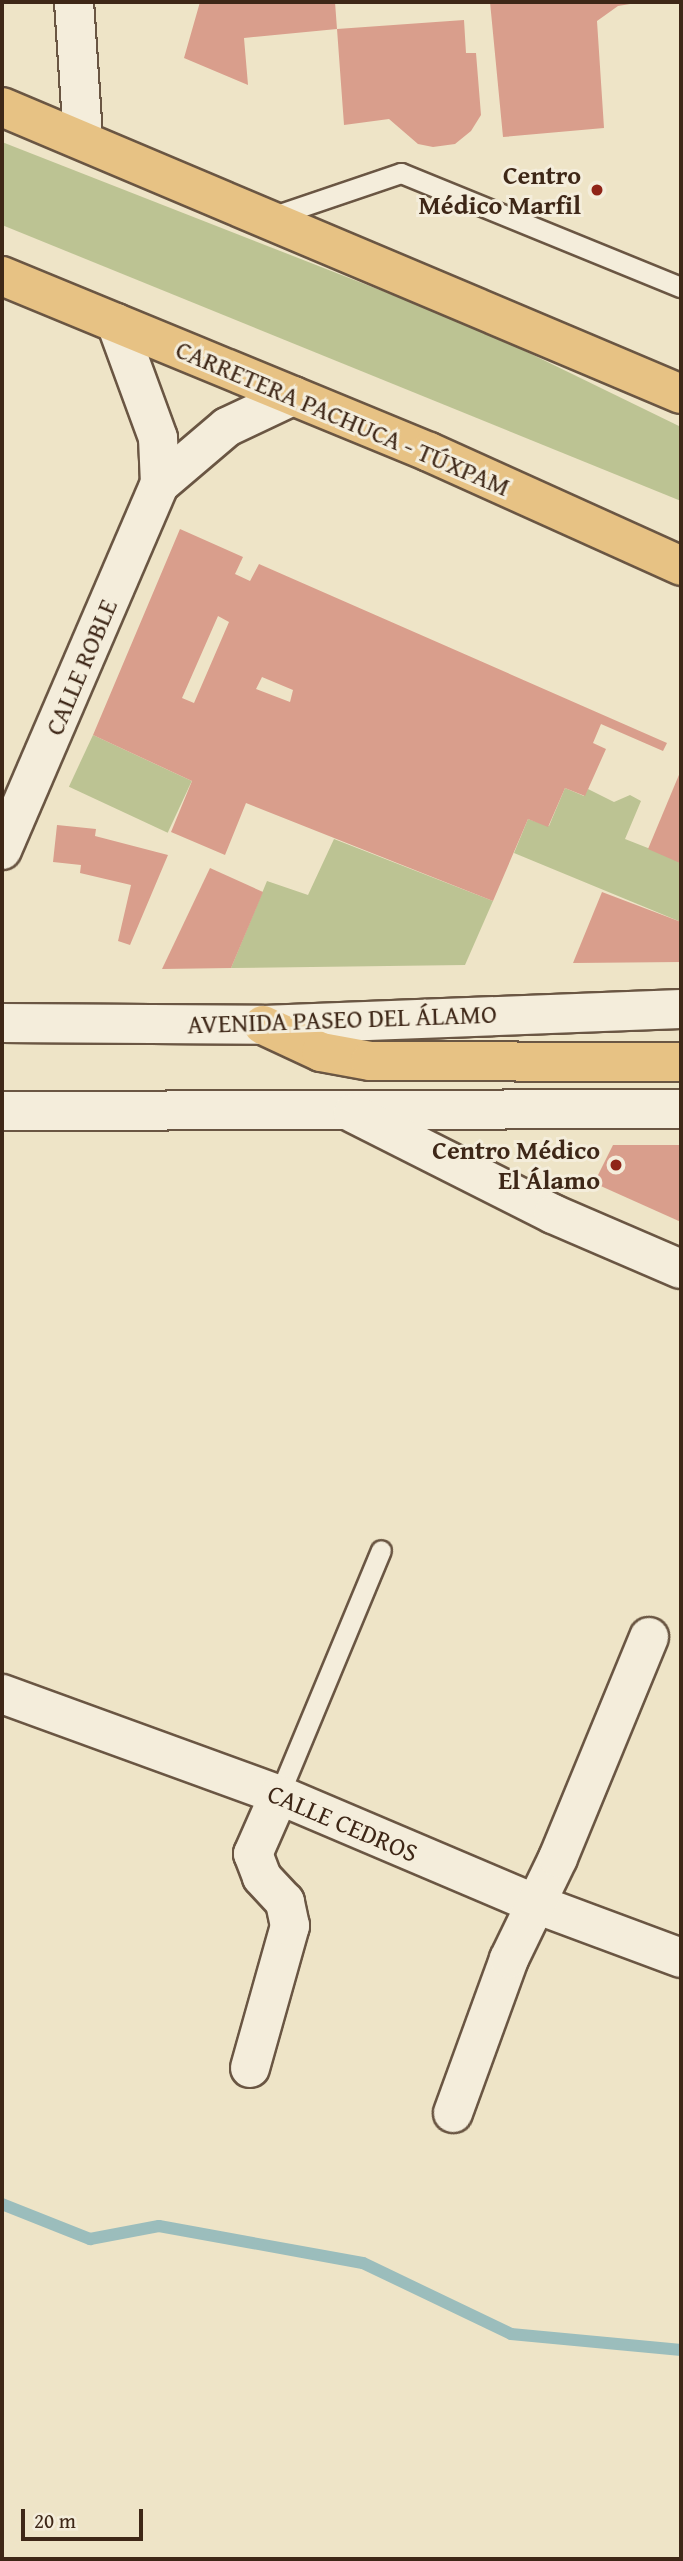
<!DOCTYPE html>
<html>
<head>
<meta charset="utf-8">
<style>
  body { margin:0 }
  #map { position:relative; width:683px; height:2561px; overflow:hidden; background:#eee4c7; font-family:"Gentium Book Plus",serif }
  div>[style] { position:absolute }
  .green>* { inset:0; background:#bcc393; transform-origin:0 0 }
  .stream>* { height:12px; margin:-6px; padding:0 6px; transform-origin:6px; border-radius:6px; background:#9bbdbc }
  .building>* { inset:0; background:#d99e8c }
  .roads { filter:drop-shadow(2px 0 #6a5643) drop-shadow(-2px 0 #6a5643) drop-shadow(0 2px #6a5643) drop-shadow(0 -2px #6a5643) }
  .lane>* { height:19px; margin:-9.5px; padding:0 9.5px; transform-origin:9.5px; border-radius:9.5px; background:#f4eddb }
  .street>* { height:38px; margin:-19px; padding:0 19px; transform-origin:19px; border-radius:19px; background:#f4eddb }
  .primary>* { height:38px; margin:-19px; padding:0 19px; transform-origin:19px; border-radius:19px; background:#e7c284 }
  .dots>* { width:19px; height:19px; translate:-50% -50%; box-sizing:border-box; border:4px solid #f4eddb; border-radius:50% }
  span { translate:-50% -50%; white-space:nowrap; text-align:center; line-height:1.15; -webkit-text-stroke:6px #f4eddb; paint-order:stroke }
  .poi-label { font-size:26px; color:#3e2717; font-weight:700 }
  .right { translate:-100% -50%; text-align:right }
  .street-label { font-size:26px; color:#3e2717 }
  .frame { position:absolute; inset:0; border:4px solid #3e2717; pointer-events:none }
  .scale { position:absolute; left:21px; top:2509px; width:122px; height:32px; box-sizing:border-box; border:4px solid #3e2717; border-top:0; padding-left:9px; font-size:21px; line-height:24px; white-space:nowrap; color:#3e2717; -webkit-text-stroke:5px #f4eddb; paint-order:stroke }
</style>
</head>
<body>
<div id="map">
  <div class="green">
    <div style="clip-path:polygon(2px 142px,482px 330px,681px 427px,681px 501px,2px 225px)"></div>
    <div style="left:93px;top:735px;width:109px;height:57px;rotate:25deg"></div>
    <div style="clip-path:polygon(565px 788px,584px 796px,588px 789px,614px 802px,630px 795px,641px 801px,625px 839px,681px 861px,681px 922px,514px 853px,528px 819px,549px 826px)"></div>
    <div style="clip-path:polygon(334px 839px,493px 901px,465px 965px,231px 968px,267px 881px,308px 895px)"></div>
  </div>
  <div class="stream">
    <div style="left:2px;top:2204px;width:95px;rotate:21.7deg"></div>
    <div style="left:90px;top:2239px;width:70px;rotate:-10.7deg"></div>
    <div style="left:159px;top:2226px;width:207px;rotate:10.3deg"></div>
    <div style="left:363px;top:2263px;width:164px;rotate:25.6deg"></div>
    <div style="left:511px;top:2334px;width:171px;rotate:5.4deg"></div>
  </div>
  <div class="building">
    <div style="clip-path:polygon(200px 2px,335px 2px,337px 29px,244px 38px,248px 85px,184px 58px)"></div>
    <div style="clip-path:polygon(490px 2px,642px 2px,618px 6px,597px 21px,604px 128px,503px 137px)"></div>
    <div style="clip-path:polygon(464px 20px,466px 53px,476px 53px,481px 115px,471px 131px,455px 144px,433px 147px,418px 144px,389px 119px,344px 125px,337px 29px)"></div>
    <div style="clip-path:polygon(evenodd,180px 529px,243px 557px,235px 574px,250px 581px,259px 564px,667px 743px,663px 751px,601px 724px,593px 743px,606px 749px,585px 796px,565px 788px,548px 827px,528px 819px,493px 901px,246px 803px,225px 855px,171px 832px,192px 781px,93px 735px,180px 529px,218px 616px,229px 622px,194px 703px,182px 698px,218px 616px,180px 529px,262px 677px,293px 690px,290px 702px,256px 689px,262px 677px)"></div>
    <div style="clip-path:polygon(681px 770px,681px 861px,680px 863px,648px 849px)"></div>
    <div style="clip-path:polygon(57px 825px,96px 829px,95px 836px,168px 855px,130px 945px,118px 941px,131px 885px,80px 873px,81px 865px,53px 862px)"></div>
    <div style="clip-path:polygon(210px 868px,263px 892px,231px 968px,162px 969px)"></div>
    <div style="clip-path:polygon(602px 892px,681px 922px,681px 962px,573px 963px)"></div>
    <div style="clip-path:polygon(613px 1145px,681px 1145px,681px 1222px,594px 1183px)"></div>
  </div>
  <div class="roads">
    <div class="lane">
      <div style="left:271px;top:217px;width:137px;rotate:-18.7deg"></div>
      <div style="left:401px;top:173px;width:302px;rotate:22.2deg"></div>
      <div style="left:279px;top:1795px;width:265px;rotate:-67.4deg"></div>
    </div>
    <div class="street">
      <div style="left:74px;top:2px;width:136px;rotate:86.2deg"></div>
      <div style="left:116px;top:323px;width:122px;rotate:69.9deg"></div>
      <div style="left:158px;top:438px;width:46px;rotate:87.5deg"></div>
      <div style="left:2px;top:850px;width:399px;rotate:-66.7deg"></div>
      <div style="left:160px;top:484px;width:88px;rotate:-40.4deg"></div>
      <div style="left:227px;top:427px;width:73px;rotate:-25.2deg"></div>
      <div style="left:2px;top:1023px;width:261px;rotate:0.4deg"></div>
      <div style="left:263px;top:1025px;width:418px;rotate:-2.2deg"></div>
      <div style="left:2px;top:1111px;width:679px;rotate:-0.17deg"></div>
      <div style="left:353px;top:1113px;width:224px;rotate:26.8deg"></div>
      <div style="left:553px;top:1214px;width:139px;rotate:23.3deg"></div>
      <div style="left:2px;top:1694px;width:295px;rotate:20deg"></div>
      <div style="left:279px;top:1795px;width:279px;rotate:23deg"></div>
      <div style="left:536px;top:1904px;width:155px;rotate:20.4deg"></div>
      <div style="left:250px;top:2068px;width:148px;rotate:-74.3deg"></div>
      <div style="left:290px;top:1926px;width:25px;rotate:-102deg"></div>
      <div style="left:285px;top:1902px;width:34px;rotate:-133deg"></div>
      <div style="left:262px;top:1877px;width:25px;rotate:-111deg"></div>
      <div style="left:253px;top:1854px;width:64px;rotate:-66.2deg"></div>
      <div style="left:453px;top:2113px;width:164px;rotate:-70deg"></div>
      <div style="left:509px;top:1959px;width:112px;rotate:-64.1deg"></div>
      <div style="left:558px;top:1858px;width:239px;rotate:-67.6deg"></div>
    </div>
    <div class="primary">
      <div style="left:2px;top:107px;width:737px;rotate:22.91deg"></div>
      <div style="left:2px;top:276px;width:462px;rotate:22.4deg"></div>
      <div style="left:429px;top:452px;width:277px;rotate:24.3deg"></div>
      <div style="left:263px;top:1025px;width:64px;rotate:25deg"></div>
      <div style="left:321px;top:1052px;width:50px;rotate:10.4deg"></div>
      <div style="left:370px;top:1061px;width:311px;rotate:0.2deg"></div>
    </div>
  </div>
  <div class="dots">
    <div style="left:597px;top:190px;background:#8f2418"></div>
    <div style="left:616px;top:1165px;background:#8f2418"></div>
  </div>
  <div class="poi-label">
    <span class="right" style="left:581px;top:190px">Centro<br>Médico Marfil</span>
    <span class="right" style="left:600px;top:1165px">Centro Médico<br>El Álamo</span>
  </div>
  <div class="street-label">
    <span style="left:343px;top:418px;rotate:23deg">CARRETERA PACHUCA - TÚXPAM</span>
    <span style="left:81px;top:667px;rotate:-67deg">CALLE ROBLE</span>
    <span style="left:342px;top:1019px;rotate:-2deg">AVENIDA PASEO DEL ÁLAMO</span>
    <span style="left:343px;top:1823px;rotate:23deg">CALLE CEDROS</span>
  </div>
  <div class="frame"></div>
  <div class="scale">20 m</div>
</div>
</body>
</html>
